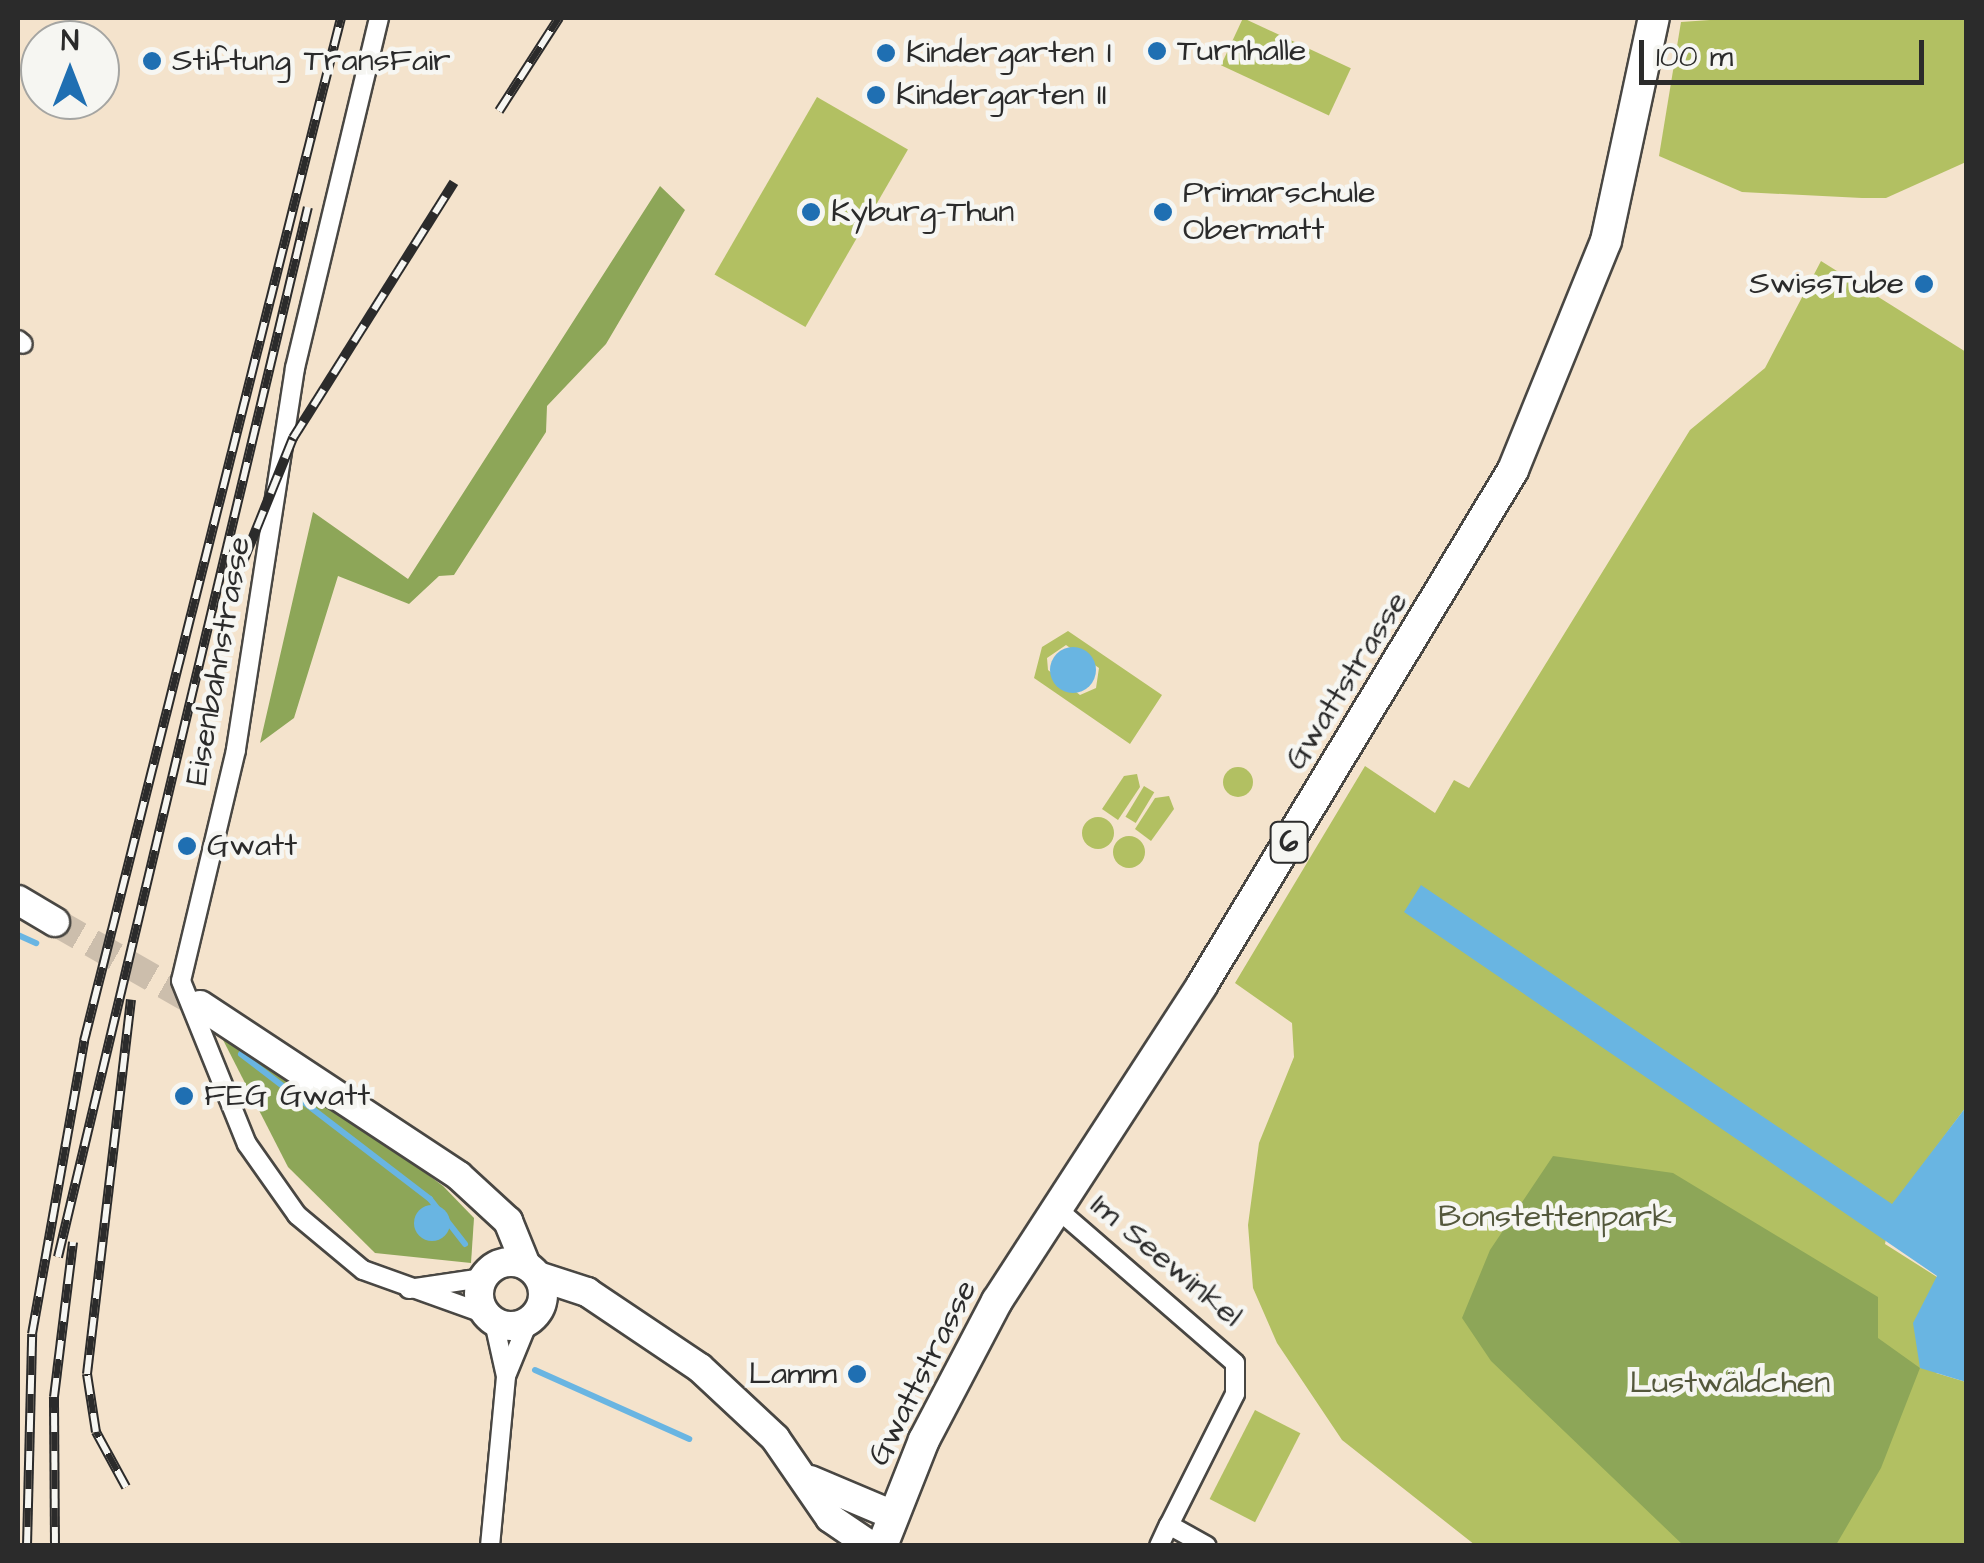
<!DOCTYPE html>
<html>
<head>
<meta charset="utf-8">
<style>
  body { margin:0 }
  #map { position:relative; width:1984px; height:1563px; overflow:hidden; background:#f4e3cc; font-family:"Architects Daughter",sans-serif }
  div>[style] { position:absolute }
  .green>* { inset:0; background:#b2c062; transform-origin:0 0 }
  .round { border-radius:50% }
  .forest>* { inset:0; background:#8da658 }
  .water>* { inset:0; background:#69b5e2 }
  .stream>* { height:6px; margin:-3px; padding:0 3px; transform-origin:3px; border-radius:3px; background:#69b5e2 }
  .secondary-tunnel>* { height:28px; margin-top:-14px; transform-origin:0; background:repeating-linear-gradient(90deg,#ccbeac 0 28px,transparent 0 42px) }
  .roads { filter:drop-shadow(2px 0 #494743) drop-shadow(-2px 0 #494743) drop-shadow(0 2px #494743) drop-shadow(0 -2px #494743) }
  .street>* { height:18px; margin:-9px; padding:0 9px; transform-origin:9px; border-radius:9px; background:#fff }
  .secondary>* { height:28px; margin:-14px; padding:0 14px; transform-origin:14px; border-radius:14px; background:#fff }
  .secondary>.ring { margin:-14px; padding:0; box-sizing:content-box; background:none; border:28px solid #fff; border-radius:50% }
  .primary>* { height:30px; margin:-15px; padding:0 15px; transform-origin:15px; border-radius:15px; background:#fff }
  .rail>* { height:10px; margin-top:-5px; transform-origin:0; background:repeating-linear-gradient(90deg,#f6f6f2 0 19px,#2b2b2b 0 38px); box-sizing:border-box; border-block:2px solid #2b2b2b }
  .dots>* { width:28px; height:28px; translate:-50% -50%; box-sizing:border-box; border:5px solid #f6f6f2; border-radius:50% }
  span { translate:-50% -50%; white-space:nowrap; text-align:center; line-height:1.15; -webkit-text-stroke:9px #f6f6f2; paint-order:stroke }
  .shield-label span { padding:2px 8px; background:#f6f6f2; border:2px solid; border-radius:8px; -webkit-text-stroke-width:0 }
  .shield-label { font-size:30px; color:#2b2b2b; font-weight:700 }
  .poi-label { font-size:32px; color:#2b2b2b }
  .left { translate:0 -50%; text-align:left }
  .right { translate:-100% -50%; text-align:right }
  .street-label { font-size:32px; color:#2b2b2b }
  .park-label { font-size:32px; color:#54583c }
  .frame { position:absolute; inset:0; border:20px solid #2b2b2b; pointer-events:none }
  .north { position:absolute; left:20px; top:20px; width:100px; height:100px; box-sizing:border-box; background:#f6f6f2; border:2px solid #a5a5a2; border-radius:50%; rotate:0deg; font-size:28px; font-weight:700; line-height:40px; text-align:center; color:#2b2b2b }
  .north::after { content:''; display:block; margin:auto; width:35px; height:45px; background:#1f6fb2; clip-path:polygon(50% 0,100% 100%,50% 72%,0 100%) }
  .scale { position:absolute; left:1639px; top:40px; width:285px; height:45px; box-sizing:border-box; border:5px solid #2b2b2b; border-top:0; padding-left:12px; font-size:30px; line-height:35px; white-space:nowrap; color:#2b2b2b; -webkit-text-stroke:8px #f6f6f2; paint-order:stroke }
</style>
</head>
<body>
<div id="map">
  <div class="green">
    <div style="left:1243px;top:18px;width:119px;height:52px;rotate:25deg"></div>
    <div style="clip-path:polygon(1739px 18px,1966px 18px,1966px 162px,1886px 198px,1862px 198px,1742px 192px,1659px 156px,1681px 22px)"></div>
    <div style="left:817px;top:97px;width:105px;height:205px;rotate:30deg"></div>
    <div style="clip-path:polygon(1821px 261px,1966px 352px,1966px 1107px,1893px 1205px,1885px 1244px,1937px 1277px,1936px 1373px,1966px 1382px,1966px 1545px,1475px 1545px,1342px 1440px,1277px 1343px,1253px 1288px,1248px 1225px,1259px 1143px,1294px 1057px,1292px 1023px,1235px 983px,1365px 766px,1435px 813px,1454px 780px,1469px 788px,1690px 430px,1765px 368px)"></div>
    <div style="clip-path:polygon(evenodd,1068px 631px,1162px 695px,1130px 744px,1034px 678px,1042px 647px,1068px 631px,1066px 645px,1099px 668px,1096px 688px,1080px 695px,1048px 670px,1047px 658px,1066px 645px)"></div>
    <div class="round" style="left:1223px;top:767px;width:30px;height:30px"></div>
    <div style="clip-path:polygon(1137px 774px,1140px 787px,1118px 820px,1102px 809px,1124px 776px)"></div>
    <div style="left:1144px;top:786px;width:12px;height:36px;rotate:31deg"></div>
    <div style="clip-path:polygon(1169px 796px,1174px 809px,1151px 841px,1135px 829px,1155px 798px)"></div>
    <div class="round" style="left:1082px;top:817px;width:32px;height:32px"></div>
    <div class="round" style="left:1113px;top:836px;width:32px;height:32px"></div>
    <div style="left:1255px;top:1410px;width:51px;height:100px;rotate:27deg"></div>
  </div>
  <div class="forest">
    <div style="clip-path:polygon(660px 186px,685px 210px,606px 344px,547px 406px,546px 432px,454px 575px,439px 576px,409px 604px,338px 576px,294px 718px,260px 743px,313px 512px,408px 579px)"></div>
    <div style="clip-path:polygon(219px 1032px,308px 1085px,443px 1186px,474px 1218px,471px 1263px,375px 1253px,288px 1167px)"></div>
    <div style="clip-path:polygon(1553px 1156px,1673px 1173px,1878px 1297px,1878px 1338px,1920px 1368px,1881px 1468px,1836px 1545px,1683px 1545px,1491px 1361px,1462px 1318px,1490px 1250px)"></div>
  </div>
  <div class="water">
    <div class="round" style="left:1050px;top:647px;width:46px;height:46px"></div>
    <div style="clip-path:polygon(1421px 885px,1892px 1204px,1966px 1107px,1966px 1382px,1920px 1368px,1913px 1323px,1937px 1276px,1404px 912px)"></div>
    <div class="round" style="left:414px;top:1205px;width:36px;height:36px"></div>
  </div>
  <div class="stream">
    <div style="left:18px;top:935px;width:20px;rotate:24deg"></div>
    <div style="left:241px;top:1054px;width:238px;rotate:37.5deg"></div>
    <div style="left:430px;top:1199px;width:57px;rotate:52.1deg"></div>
    <div style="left:535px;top:1370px;width:169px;rotate:24.1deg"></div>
  </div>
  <div class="secondary-tunnel">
    <div style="left:55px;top:922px;width:167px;rotate:29.8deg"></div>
  </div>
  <div class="roads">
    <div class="street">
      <div style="left:379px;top:18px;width:360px;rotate:103.5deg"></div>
      <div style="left:295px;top:368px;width:387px;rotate:98.8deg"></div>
      <div style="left:236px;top:750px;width:237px;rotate:103.4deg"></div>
      <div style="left:181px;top:981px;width:176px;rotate:68deg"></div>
      <div style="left:247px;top:1144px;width:87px;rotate:54.8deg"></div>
      <div style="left:297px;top:1215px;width:86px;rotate:39.8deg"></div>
      <div style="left:363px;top:1270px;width:131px;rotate:19.7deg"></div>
      <div style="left:18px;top:340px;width:6px;rotate:39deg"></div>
      <div style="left:1055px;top:1207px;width:238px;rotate:40.9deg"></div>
      <div style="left:1235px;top:1363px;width:31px;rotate:90deg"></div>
      <div style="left:1235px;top:1394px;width:147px;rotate:116.7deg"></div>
      <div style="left:1169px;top:1525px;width:43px;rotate:28.9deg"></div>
      <div style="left:409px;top:1289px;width:75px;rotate:-8.5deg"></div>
      <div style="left:494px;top:1322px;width:55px;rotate:77.5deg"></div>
      <div style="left:490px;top:1546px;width:171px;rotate:-84.6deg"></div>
      <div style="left:506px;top:1376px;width:61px;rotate:-67.7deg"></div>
      <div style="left:1159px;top:1546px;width:23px;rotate:-65deg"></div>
    </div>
    <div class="secondary">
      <div style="left:18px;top:900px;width:43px;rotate:30.7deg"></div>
      <div style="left:200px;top:1005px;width:310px;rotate:33.4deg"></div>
      <div style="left:459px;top:1176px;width:67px;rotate:42.6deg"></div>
      <div style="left:508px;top:1221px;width:48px;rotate:67.8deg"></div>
      <div class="ring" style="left:479px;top:1262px;width:36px;height:36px"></div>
      <div style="left:538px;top:1276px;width:52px;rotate:18.1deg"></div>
      <div style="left:587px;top:1292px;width:136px;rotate:33.9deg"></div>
      <div style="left:700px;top:1368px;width:103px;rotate:43deg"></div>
      <div style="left:775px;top:1438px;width:97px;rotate:55.5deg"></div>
      <div style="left:830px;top:1518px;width:50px;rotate:34.3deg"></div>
      <div style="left:810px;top:1480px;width:90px;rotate:22.9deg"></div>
    </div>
    <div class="primary">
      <div style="left:882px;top:1546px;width:114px;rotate:-68.4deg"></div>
      <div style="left:924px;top:1440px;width:157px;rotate:-62.3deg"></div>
      <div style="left:997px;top:1301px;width:377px;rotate:-57deg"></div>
      <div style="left:1202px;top:985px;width:602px;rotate:-58.87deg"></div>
      <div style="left:1513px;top:470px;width:247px;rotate:-67.9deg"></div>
      <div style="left:1606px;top:241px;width:228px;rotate:-77.9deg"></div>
    </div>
  </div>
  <div class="rail">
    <div style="left:499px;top:111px;width:111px;rotate:-57.2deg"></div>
    <div style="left:228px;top:599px;width:174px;rotate:-68deg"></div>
    <div style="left:293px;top:438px;width:302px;rotate:-57.8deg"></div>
    <div style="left:58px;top:1257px;width:1079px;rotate:-76.61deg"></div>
    <div style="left:126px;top:1487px;width:63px;rotate:-118.6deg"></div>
    <div style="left:96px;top:1432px;width:59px;rotate:-98.8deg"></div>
    <div style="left:87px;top:1374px;width:377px;rotate:-83.3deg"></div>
    <div style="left:27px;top:1546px;width:212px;rotate:-88.6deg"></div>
    <div style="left:32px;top:1334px;width:298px;rotate:-79.9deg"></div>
    <div style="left:84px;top:1041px;width:1055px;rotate:-75.9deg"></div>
    <div style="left:55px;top:1546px;width:149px;rotate:-90.4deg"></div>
    <div style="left:54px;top:1397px;width:156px;rotate:-83deg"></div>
  </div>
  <div class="dots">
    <div style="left:1157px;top:51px;background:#1f6fb2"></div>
    <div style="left:886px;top:53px;background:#1f6fb2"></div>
    <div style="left:152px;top:61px;background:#1f6fb2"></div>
    <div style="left:876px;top:95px;background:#1f6fb2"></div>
    <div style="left:811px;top:212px;background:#1f6fb2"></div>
    <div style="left:1163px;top:212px;background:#1f6fb2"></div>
    <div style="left:1924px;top:284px;background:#1f6fb2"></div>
    <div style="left:187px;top:846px;background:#1f6fb2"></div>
    <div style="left:184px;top:1096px;background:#1f6fb2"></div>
    <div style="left:857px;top:1374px;background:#1f6fb2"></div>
  </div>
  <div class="shield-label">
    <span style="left:1289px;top:842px">6</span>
  </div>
  <div class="poi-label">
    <span class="left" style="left:1177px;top:51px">Turnhalle</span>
    <span class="left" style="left:906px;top:53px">Kindergarten I</span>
    <span class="left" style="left:172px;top:61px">Stiftung TransFair</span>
    <span class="left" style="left:896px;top:95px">Kindergarten II</span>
    <span class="left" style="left:1183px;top:212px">Primarschule<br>Obermatt</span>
    <span class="left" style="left:831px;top:212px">Kyburg-Thun</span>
    <span class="right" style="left:1904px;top:284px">SwissTube</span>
    <span class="left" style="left:207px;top:846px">Gwatt</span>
    <span class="left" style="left:204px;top:1096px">FEG Gwatt</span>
    <span class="right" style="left:837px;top:1374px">Lamm</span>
  </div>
  <div class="street-label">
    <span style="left:219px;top:661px;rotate:-80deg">Eisenbahnstrasse</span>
    <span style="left:1347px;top:681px;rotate:-58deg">Gwattstrasse</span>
    <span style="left:1166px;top:1261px;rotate:40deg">Im Seewinkel</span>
    <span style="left:923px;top:1373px;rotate:-63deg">Gwattstrasse</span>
  </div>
  <div class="park-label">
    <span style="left:1555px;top:1217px">Bonstettenpark</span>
    <span style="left:1730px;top:1383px">Lustwäldchen</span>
  </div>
  <div class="frame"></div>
  <div class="north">N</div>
  <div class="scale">100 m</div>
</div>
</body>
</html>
